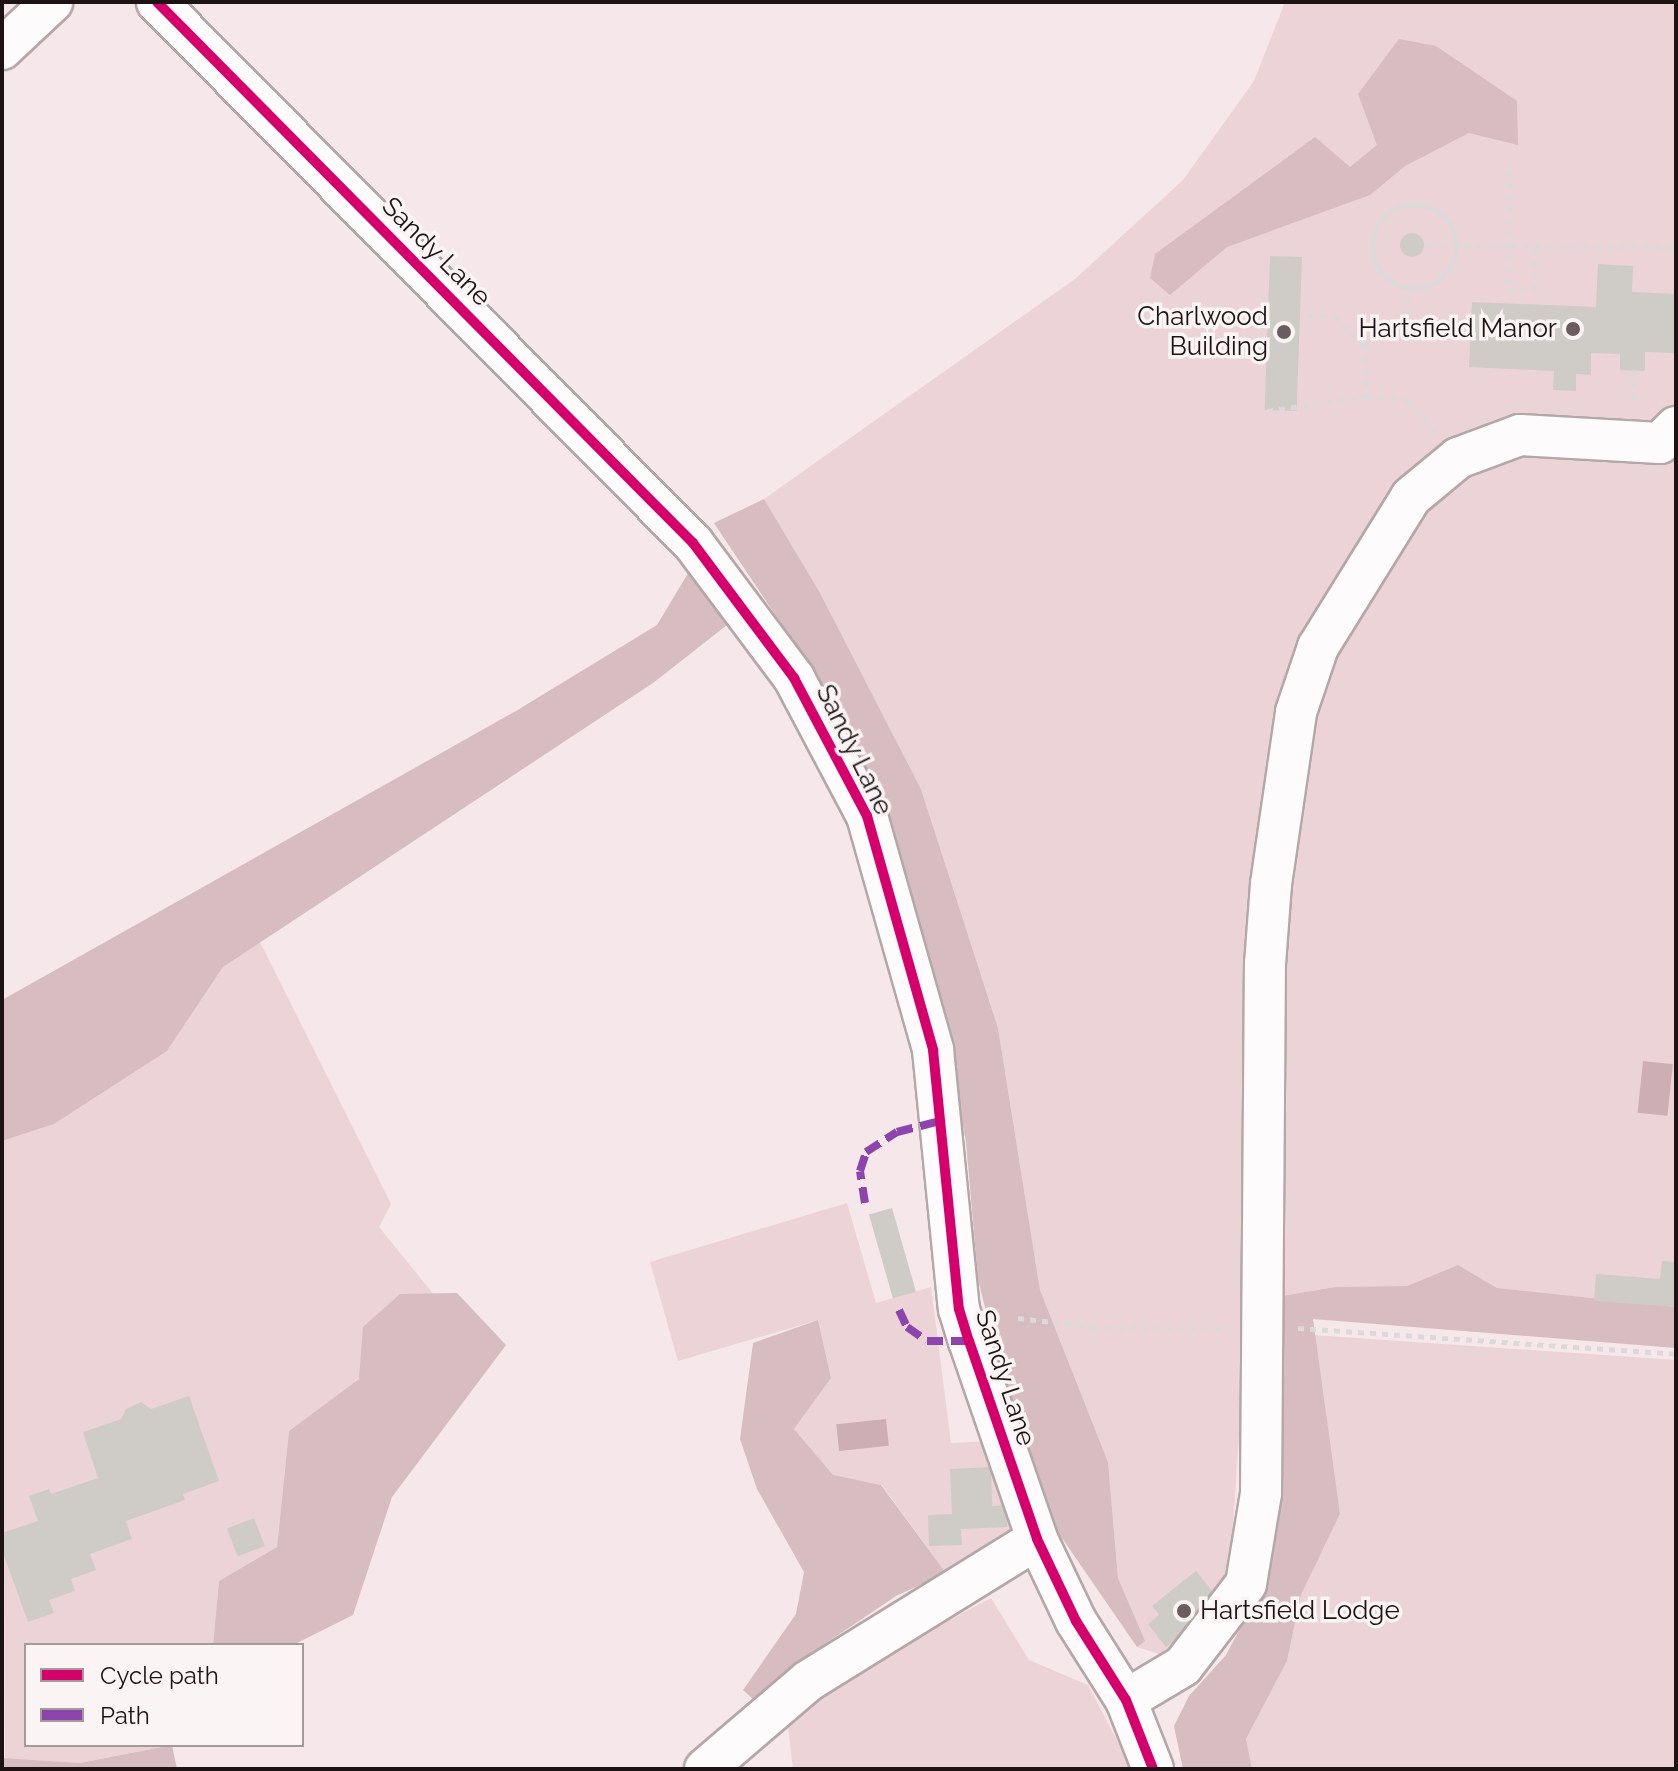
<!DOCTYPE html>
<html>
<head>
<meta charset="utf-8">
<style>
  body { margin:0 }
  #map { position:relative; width:1678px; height:1771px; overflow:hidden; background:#f6e7ea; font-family:Raleway,sans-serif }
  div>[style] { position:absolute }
  .green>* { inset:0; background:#ecd3d7 }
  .forest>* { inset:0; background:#d7bcc1 }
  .water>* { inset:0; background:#cdaeb5; transform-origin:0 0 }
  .building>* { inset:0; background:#cfcbc7; transform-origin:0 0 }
  .round { border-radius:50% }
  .path>* { height:5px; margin-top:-2.5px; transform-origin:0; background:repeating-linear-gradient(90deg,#ddd9da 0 6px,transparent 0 12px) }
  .path>.ring { margin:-2.5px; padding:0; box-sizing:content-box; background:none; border:5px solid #ddd9da; border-radius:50% }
  .roads { filter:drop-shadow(2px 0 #b4a7aa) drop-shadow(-2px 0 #b4a7aa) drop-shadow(0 2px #b4a7aa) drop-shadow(0 -2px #b4a7aa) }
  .minor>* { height:40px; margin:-20px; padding:0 20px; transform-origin:20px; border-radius:20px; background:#fefbfc }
  .quiet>* { height:8px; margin-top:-4px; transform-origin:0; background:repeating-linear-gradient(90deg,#8e44ad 0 16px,transparent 0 24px) }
  .cycleway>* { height:10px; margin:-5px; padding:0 5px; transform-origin:5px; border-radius:5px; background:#d6006c }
  .dots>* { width:22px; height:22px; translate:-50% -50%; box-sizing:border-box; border:4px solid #fbf4f5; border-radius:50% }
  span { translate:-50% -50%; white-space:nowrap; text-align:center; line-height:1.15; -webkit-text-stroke:7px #fbf4f5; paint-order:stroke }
  .street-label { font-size:26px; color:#1d1214 }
  .poi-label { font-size:26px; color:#1d1214 }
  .right { translate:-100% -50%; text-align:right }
  .left { translate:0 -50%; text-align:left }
  .frame { position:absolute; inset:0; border:4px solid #1d1214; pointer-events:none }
  .legend { position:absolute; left:24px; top:1643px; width:280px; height:104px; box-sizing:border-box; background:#fbf4f5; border:2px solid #a29a9b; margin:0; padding:10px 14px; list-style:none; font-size:24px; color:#1d1214 }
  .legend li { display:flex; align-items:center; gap:16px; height:40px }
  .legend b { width:40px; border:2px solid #a29a9b }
</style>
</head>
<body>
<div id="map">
  <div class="green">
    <div style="clip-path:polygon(1285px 2px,1676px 2px,1676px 1307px,1497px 1288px,1458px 1265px,1407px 1286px,1335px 1287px,1282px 1296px,1243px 1373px,1229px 1590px,1184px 1641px,1162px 1655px,1137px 1647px,1144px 1641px,1118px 1578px,1108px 1462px,1040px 1290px,998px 1028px,921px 789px,819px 591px,764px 499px,1075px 279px,1183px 180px,1254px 81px)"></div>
    <div style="clip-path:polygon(260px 942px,391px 1204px,379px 1227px,435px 1296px,400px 1294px,359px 1379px,289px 1431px,277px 1547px,219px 1581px,213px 1645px,26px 1645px,26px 1745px,209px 1745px,209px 1746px,172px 1745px,80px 1763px,5px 1759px,2px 1141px,54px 1124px,167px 1051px,223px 967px)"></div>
    <div style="clip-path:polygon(847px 1203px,876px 1303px,931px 1287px,951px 1443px,992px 1441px,1021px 1528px,946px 1573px,882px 1485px,833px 1476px,794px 1429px,831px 1378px,818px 1320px,678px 1361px,650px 1262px)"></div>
    <div style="clip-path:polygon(1313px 1335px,1676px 1360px,1676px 1769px,1252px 1769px,1246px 1739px,1287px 1661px,1301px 1595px,1340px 1514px)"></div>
    <div style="clip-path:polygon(991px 1598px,1029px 1660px,1088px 1685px,1132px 1769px,793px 1769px,787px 1719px,868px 1663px)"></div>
  </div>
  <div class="forest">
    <div style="clip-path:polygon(1399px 39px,1436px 46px,1517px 101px,1518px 145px,1469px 133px,1405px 166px,1370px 195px,1227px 247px,1170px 295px,1150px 278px,1155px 254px,1315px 137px,1350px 167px,1377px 145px,1358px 94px)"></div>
    <div style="clip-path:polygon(764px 499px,819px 591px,921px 789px,998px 1028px,1040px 1290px,1108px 1462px,1118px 1578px,1145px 1641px,1137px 1647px,1031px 1493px,978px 1279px,966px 1142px,930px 959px,884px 813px,834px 703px,714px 523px)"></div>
    <div style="clip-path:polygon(690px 570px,727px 625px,653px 683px,223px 967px,167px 1051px,54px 1124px,2px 1141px,2px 1000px,516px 711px,657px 625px)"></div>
    <div style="clip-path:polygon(1458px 1265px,1497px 1288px,1676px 1307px,1676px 1348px,1313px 1319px,1340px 1514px,1301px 1595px,1287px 1661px,1246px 1739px,1252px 1769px,1183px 1769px,1174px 1726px,1189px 1696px,1226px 1655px,1253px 1604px,1282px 1296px,1335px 1287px,1407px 1286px)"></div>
    <div style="clip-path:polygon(457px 1293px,506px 1345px,392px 1497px,353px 1615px,293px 1645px,213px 1645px,219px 1581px,277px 1547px,289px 1431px,359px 1379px,363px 1327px,400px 1294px)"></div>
    <div style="clip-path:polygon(818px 1320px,831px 1378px,794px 1429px,833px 1475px,881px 1485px,946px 1573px,896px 1596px,798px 1662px,754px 1700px,743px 1690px,796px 1614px,804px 1572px,757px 1489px,740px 1439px,753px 1343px)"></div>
    <div style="clip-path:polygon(172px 1745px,177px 1769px,2px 1769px,2px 1758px,80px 1763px)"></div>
  </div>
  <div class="water">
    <div style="left:1643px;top:1061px;width:30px;height:52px;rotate:6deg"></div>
    <div style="left:886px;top:1419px;width:27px;height:50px;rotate:84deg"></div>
  </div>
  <div class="building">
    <div class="round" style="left:1400px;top:233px;width:24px;height:24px"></div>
    <div style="left:1270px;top:256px;width:32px;height:154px;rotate:2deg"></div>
    <div style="clip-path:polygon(1598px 264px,1633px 266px,1632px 292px,1676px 294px,1676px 353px,1645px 352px,1645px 371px,1620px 370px,1620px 354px,1591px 353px,1591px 375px,1576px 374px,1576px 391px,1553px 390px,1554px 371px,1469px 367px,1472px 302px,1596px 307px)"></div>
    <div style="left:892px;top:1208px;width:87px;height:24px;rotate:74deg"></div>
    <div style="clip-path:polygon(1662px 1261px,1676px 1262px,1676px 1307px,1594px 1301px,1596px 1274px,1660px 1279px)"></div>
    <div style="clip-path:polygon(189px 1396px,219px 1481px,183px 1494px,185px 1500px,126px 1521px,132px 1539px,90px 1554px,96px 1570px,71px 1579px,75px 1591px,49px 1600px,54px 1613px,28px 1622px,2px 1550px,2px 1533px,38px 1521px,29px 1496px,49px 1489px,51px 1494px,98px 1478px,83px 1432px,121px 1419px,126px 1409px,141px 1402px,151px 1409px)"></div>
    <div style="clip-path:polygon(991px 1467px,992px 1506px,1007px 1505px,1007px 1527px,961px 1529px,962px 1545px,929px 1546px,928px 1515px,952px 1514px,950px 1469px)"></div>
    <div style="left:254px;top:1518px;width:30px;height:29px;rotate:69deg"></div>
    <div style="clip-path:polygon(1196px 1571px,1222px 1603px,1166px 1647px,1148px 1624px,1159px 1615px,1152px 1606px)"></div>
  </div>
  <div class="path">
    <div style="left:1510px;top:170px;width:120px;rotate:90.5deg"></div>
    <div style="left:1509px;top:290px;width:25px"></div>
    <div style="left:1534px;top:290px;width:42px;rotate:-88.6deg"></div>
    <div class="ring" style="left:1372px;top:204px;width:79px;height:79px"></div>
    <div style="left:1427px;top:245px;width:249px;rotate:0.5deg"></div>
    <div style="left:1308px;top:315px;width:27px;rotate:2deg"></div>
    <div style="left:1335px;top:316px;width:42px;rotate:44deg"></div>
    <div style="left:1365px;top:345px;width:51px;rotate:87.8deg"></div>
    <div style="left:1365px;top:345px;width:43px;rotate:-26deg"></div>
    <div style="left:1404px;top:326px;width:39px;rotate:-78deg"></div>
    <div style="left:1633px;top:370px;width:35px;rotate:88deg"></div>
    <div style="left:1267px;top:411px;width:101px;rotate:-8.5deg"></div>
    <div style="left:1367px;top:396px;width:41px;rotate:5.6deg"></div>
    <div style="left:1408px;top:400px;width:43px;rotate:49.7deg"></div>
    <div style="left:1018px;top:1318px;width:77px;rotate:6.8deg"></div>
    <div style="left:1094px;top:1327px;width:134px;rotate:0.9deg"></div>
    <div style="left:1298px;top:1328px;width:379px;rotate:3.9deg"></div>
  </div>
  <div class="roads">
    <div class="minor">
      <div style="left:157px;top:2px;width:762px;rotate:45.27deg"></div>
      <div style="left:693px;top:543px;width:169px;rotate:53.2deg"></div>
      <div style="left:794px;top:678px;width:156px;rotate:62.1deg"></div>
      <div style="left:867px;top:816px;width:243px;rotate:74.2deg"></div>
      <div style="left:933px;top:1050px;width:260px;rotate:84.3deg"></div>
      <div style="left:959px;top:1309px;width:34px;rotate:73deg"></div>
      <div style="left:969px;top:1341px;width:209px;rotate:71deg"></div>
      <div style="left:1037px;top:1539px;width:91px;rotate:64.6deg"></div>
      <div style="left:1076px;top:1621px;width:93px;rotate:57.7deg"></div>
      <div style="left:1126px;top:1700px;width:74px;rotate:68.6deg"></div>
      <div style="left:2px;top:49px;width:69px;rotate:-43.2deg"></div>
      <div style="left:1126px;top:1700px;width:66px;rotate:-30.8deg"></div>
      <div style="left:1183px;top:1666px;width:103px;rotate:-52.5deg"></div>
      <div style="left:1246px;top:1584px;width:92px;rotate:-80.6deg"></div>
      <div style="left:1261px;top:1493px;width:529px;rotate:-89.57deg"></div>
      <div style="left:1265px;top:964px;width:80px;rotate:-85.7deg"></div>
      <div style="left:1271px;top:884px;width:174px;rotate:-81.7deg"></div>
      <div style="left:1296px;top:712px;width:69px;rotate:-71.3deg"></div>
      <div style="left:1318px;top:647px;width:176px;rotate:-58.2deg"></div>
      <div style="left:1411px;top:497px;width:61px;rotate:-39.7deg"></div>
      <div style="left:1458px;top:458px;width:66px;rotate:-20.4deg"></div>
      <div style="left:1520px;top:435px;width:140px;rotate:3.3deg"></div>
      <div style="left:1660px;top:443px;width:23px;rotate:-45deg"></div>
      <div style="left:705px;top:1769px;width:135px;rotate:-40.5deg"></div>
      <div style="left:808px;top:1681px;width:269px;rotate:-31.8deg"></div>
    </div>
  </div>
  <div class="quiet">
    <div style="left:865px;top:1203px;width:32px;rotate:-99deg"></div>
    <div style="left:860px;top:1171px;width:20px;rotate:-72deg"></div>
    <div style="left:866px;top:1152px;width:37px;rotate:-33deg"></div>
    <div style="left:897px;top:1132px;width:44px;rotate:-14.3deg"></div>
    <div style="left:899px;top:1310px;width:19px;rotate:65deg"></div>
    <div style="left:907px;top:1327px;width:24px;rotate:35deg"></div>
    <div style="left:927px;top:1341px;width:42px"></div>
  </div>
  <div class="cycleway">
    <div style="left:157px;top:2px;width:762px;rotate:45.27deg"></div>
    <div style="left:693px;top:543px;width:169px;rotate:53.2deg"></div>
    <div style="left:794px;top:678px;width:156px;rotate:62.1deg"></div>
    <div style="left:867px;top:816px;width:243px;rotate:74.2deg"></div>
    <div style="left:933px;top:1050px;width:260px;rotate:84.3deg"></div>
    <div style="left:959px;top:1309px;width:34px;rotate:73deg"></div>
    <div style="left:969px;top:1341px;width:209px;rotate:71deg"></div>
    <div style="left:1037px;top:1539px;width:91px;rotate:64.6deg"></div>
    <div style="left:1076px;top:1621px;width:93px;rotate:57.7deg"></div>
    <div style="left:1126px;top:1700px;width:74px;rotate:68.6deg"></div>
  </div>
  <div class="dots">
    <div style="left:1573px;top:329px;background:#695d5f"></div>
    <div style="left:1284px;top:332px;background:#695d5f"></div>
    <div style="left:1184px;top:1611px;background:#695d5f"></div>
  </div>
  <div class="street-label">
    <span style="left:436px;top:252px;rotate:45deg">Sandy Lane</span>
    <span style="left:854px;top:750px;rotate:64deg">Sandy Lane</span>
    <span style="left:1005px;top:1378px;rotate:72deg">Sandy Lane</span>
  </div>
  <div class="poi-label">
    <span class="right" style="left:1268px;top:332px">Charlwood<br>Building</span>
    <span class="right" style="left:1557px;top:329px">Hartsfield Manor</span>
    <span class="left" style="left:1200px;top:1611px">Hartsfield Lodge</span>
  </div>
  <div class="frame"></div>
  <ul class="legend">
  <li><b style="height:10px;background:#d6006c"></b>Cycle path</li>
  <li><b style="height:10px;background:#8e44ad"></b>Path</li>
  </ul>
</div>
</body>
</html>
